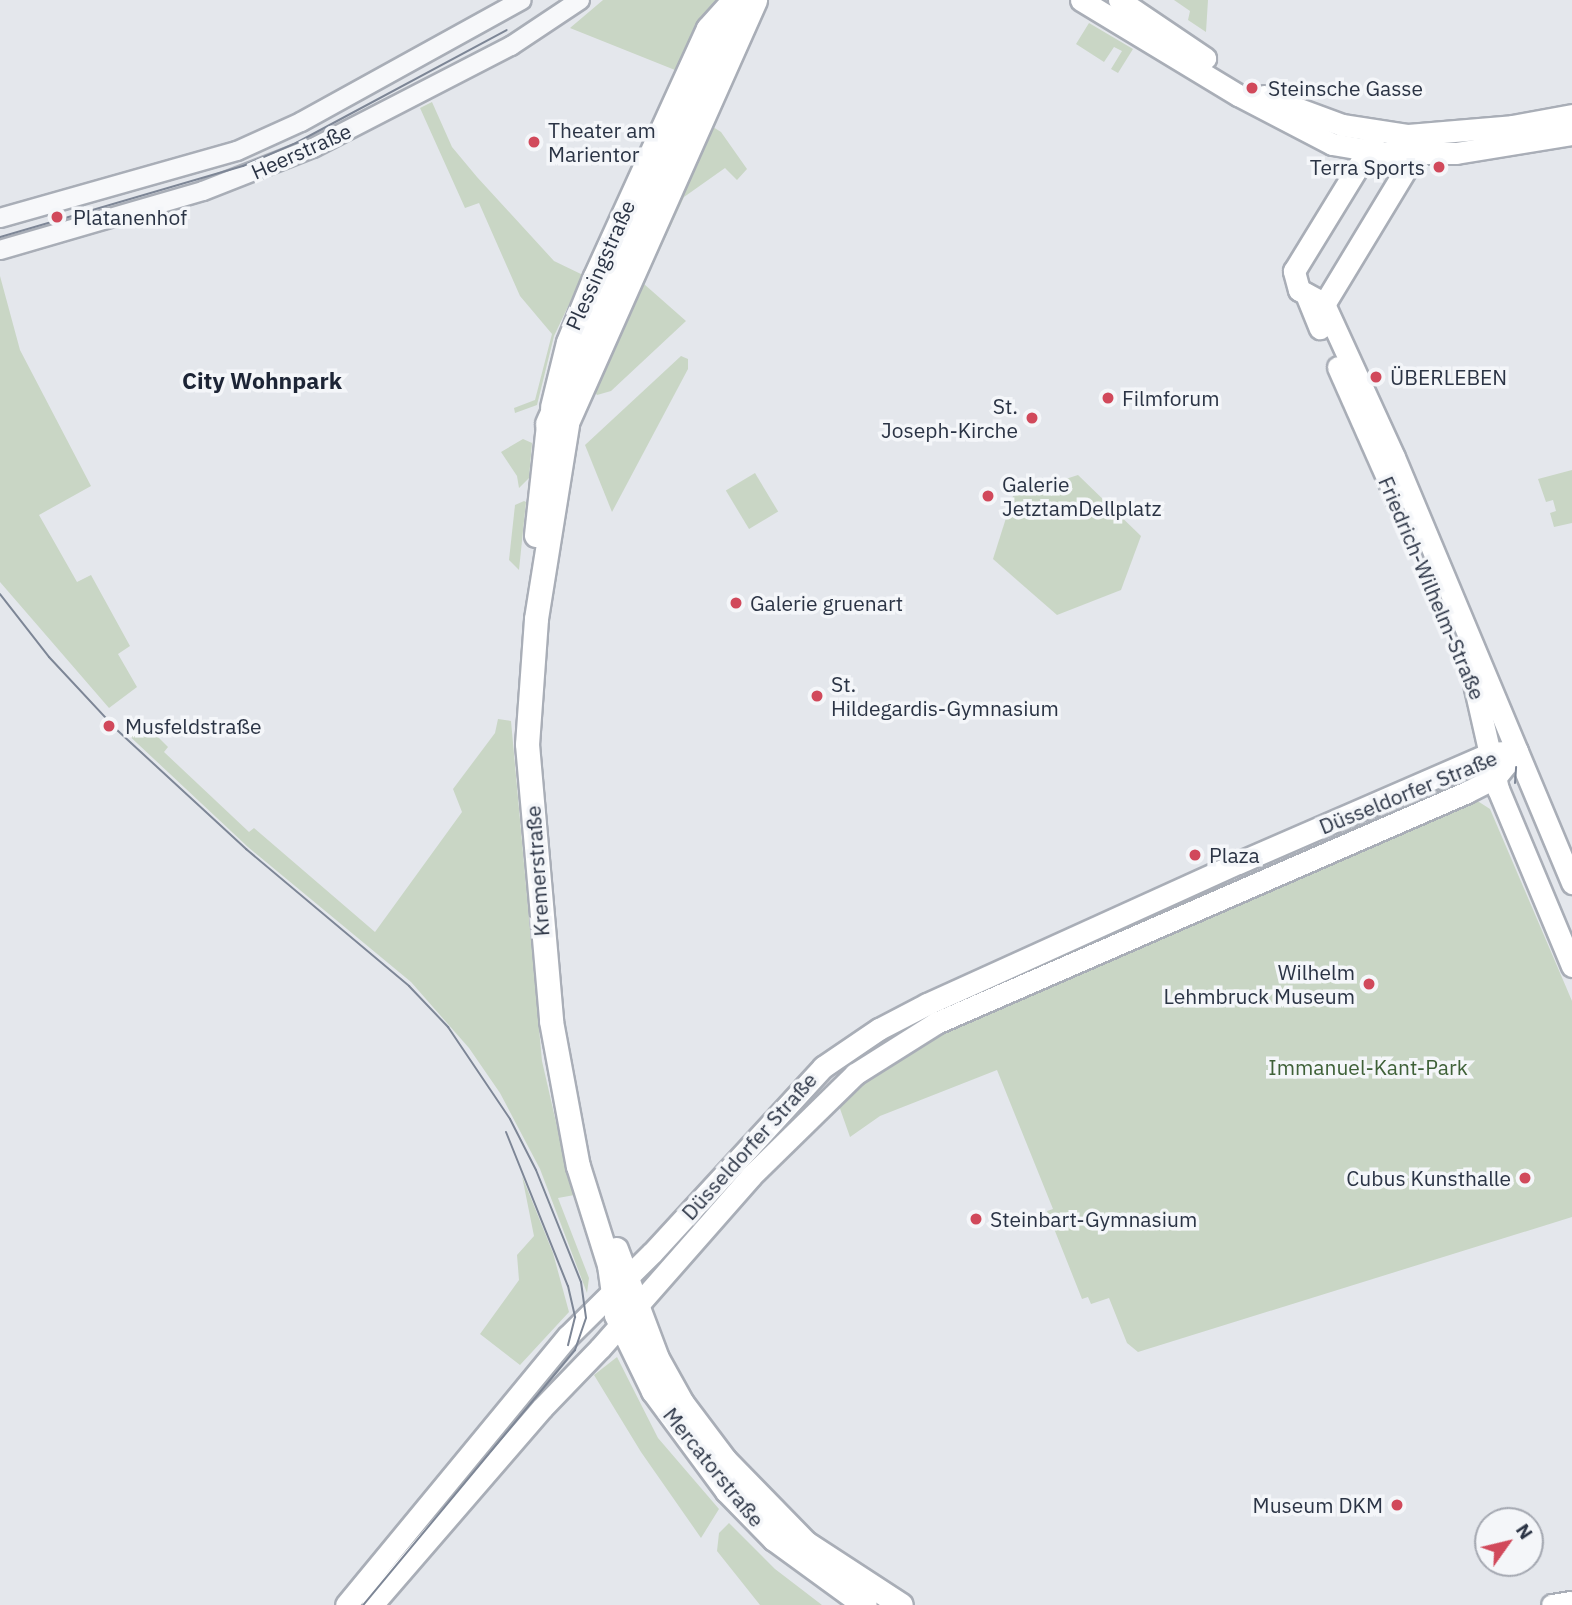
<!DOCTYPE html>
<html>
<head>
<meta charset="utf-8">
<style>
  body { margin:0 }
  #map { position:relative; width:1572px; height:1605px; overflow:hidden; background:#e4e7ec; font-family:"IBM Plex Sans",sans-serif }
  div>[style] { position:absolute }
  .green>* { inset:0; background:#c9d6c5; transform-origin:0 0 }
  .roads { filter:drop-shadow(2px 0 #a9aeb7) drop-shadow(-2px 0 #a9aeb7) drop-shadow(0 2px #a9aeb7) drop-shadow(0 -2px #a9aeb7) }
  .tertiary>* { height:18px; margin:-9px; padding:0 9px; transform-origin:9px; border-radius:9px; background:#f7f8fa }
  .secondary>* { height:21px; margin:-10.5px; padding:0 10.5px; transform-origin:10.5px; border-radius:10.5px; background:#fff }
  .primary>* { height:23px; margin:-11.5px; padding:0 11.5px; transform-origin:11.5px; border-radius:11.5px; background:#fff }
  .trunk>* { height:24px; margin:-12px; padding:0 12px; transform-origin:12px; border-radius:12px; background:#fff }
  .tram>* { height:2px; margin:-1px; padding:0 1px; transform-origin:1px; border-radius:1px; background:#7d8696 }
  .dots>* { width:19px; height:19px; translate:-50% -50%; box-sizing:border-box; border:4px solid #f4f6f9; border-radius:50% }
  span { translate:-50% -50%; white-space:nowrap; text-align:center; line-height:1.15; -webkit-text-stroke:7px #f4f6f9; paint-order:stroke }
  .poi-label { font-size:21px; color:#2b3445 }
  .left { translate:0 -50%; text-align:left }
  .right { translate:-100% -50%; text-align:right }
  .street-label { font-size:21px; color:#2b3445 }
  .park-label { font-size:21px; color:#3f6138 }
  .neighbourhood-label { font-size:23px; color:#1d2536; font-weight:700 }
  .north { position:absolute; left:1474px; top:1507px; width:70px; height:70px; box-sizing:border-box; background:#f4f6f9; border:2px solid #a4a8b1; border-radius:50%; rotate:56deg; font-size:19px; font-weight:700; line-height:28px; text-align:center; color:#2b3445 }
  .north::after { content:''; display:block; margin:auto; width:24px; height:32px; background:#d1495b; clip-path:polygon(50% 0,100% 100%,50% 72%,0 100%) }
</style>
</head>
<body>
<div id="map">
  <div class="green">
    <div style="clip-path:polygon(603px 0,716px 0,698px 22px,675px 70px,570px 28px)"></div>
    <div style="clip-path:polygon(1174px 0,1208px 0,1206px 32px,1188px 20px,1190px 11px)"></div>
    <div style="clip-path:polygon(1089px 23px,1133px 49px,1118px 73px,1111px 69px,1122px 51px,1114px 47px,1104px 62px,1076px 44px)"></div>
    <div style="clip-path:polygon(432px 102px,452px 147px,477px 177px,554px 261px,583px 275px,554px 336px,537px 405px,515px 413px,514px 408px,535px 400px,552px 334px,520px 296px,479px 203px,465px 208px,420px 108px)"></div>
    <div style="clip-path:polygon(713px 127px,721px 132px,747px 169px,737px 180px,725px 168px,684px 197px,644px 284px,686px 321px,611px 391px,597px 395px,593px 390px)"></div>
    <div style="clip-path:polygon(0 276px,20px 350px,91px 486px,39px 515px,77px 582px,91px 575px,130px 646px,118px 654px,137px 687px,109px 708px,0 582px)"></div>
    <div style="clip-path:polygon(681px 356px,688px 359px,688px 369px,612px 512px,585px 445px)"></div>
    <div style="clip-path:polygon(523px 439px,532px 443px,529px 478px,519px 488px,517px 476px,501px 452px)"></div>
    <div style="clip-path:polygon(1572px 470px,1572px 523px,1554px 527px,1550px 513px,1556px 511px,1553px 500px,1546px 502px,1538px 479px)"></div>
    <div style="left:755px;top:473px;width:45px;height:34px;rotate:59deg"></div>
    <div style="clip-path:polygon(1078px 475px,1141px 536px,1121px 590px,1057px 615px,993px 559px,1013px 496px)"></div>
    <div style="clip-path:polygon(524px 501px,526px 502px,519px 570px,509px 560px,515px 505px)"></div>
    <div style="clip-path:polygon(139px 718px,168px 747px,164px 752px,249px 832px,254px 828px,375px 932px,462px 812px,453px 789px,495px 733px,498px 719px,511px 721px,542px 1061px,558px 1131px,580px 1194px,558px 1198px,589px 1278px,587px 1293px,540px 1169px,500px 1093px,469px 1048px,411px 982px,248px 847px,123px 730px)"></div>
    <div style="clip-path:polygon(1476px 800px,1490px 809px,1572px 1001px,1572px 1217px,1138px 1352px,1127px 1343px,1109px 1298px,1091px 1304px,1088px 1297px,1082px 1299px,1047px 1211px,1053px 1209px,997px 1070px,880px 1116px,850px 1137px,838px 1103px,855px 1087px,948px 1027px)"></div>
    <div style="clip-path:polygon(522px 1176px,553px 1253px,569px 1312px,520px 1365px,480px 1334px,519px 1280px,517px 1255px,534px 1236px)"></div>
    <div style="clip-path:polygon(617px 1357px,658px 1438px,719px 1509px,701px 1538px,641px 1452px,594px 1375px)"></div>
    <div style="clip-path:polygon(729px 1523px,775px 1569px,822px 1605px,760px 1605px,717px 1551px,719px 1533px)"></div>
  </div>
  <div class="roads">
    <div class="tertiary">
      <div style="left:0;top:218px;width:246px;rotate:-15.8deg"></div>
      <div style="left:237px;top:151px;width:70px;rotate:-24.4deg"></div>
      <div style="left:301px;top:122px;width:252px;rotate:-28.9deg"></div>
      <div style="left:0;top:250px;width:211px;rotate:-16.2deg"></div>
      <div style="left:203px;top:191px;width:118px;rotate:-21.4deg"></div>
      <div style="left:313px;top:148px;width:223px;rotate:-27.3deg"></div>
      <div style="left:511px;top:46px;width:83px;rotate:-33.7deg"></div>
    </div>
    <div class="secondary">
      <div style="left:1081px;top:0;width:184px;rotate:31.2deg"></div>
      <div style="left:1238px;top:95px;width:106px;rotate:27.5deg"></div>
      <div style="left:1332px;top:144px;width:54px;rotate:9.6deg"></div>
      <div style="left:1385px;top:153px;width:71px"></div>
      <div style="left:1456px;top:153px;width:118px;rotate:-9.3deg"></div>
      <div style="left:1119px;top:0;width:104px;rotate:34deg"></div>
      <div style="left:1264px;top:96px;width:83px;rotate:20.4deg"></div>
      <div style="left:1342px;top:125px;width:67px;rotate:8.6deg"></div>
      <div style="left:1408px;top:135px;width:104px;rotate:-4.9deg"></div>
      <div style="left:1512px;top:126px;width:61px;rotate:-10.4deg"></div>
      <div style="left:1415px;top:154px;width:175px;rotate:121.2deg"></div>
      <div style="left:1324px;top:304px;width:168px;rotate:65.4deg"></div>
      <div style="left:1394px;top:457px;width:462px;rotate:67.3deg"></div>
      <div style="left:1306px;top:294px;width:37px;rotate:68deg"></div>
      <div style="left:1316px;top:299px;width:19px;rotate:-152deg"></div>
      <div style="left:1299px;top:290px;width:20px;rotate:-105deg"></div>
      <div style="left:1294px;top:271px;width:151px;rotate:-58.5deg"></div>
      <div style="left:1338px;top:367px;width:145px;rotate:66.1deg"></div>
      <div style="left:551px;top:407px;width:67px;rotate:-76.2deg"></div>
      <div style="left:567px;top:342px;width:71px;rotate:-67.8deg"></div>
      <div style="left:594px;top:276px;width:273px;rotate:-65.5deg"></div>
      <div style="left:707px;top:28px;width:36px;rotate:-48deg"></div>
      <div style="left:567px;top:425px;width:465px;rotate:-66deg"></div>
      <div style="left:1472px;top:675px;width:117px;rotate:77.2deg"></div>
      <div style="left:1498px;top:789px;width:192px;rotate:67.3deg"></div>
      <div style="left:346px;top:1605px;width:349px;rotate:-50.5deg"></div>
      <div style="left:568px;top:1336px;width:118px;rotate:-44.7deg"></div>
      <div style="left:652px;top:1253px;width:253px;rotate:-47.4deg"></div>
      <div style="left:823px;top:1067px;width:68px;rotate:-34.2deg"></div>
      <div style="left:879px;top:1029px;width:54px;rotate:-27.5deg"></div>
      <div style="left:927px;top:1004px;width:341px;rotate:-24.4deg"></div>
      <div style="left:1238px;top:863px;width:276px;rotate:-23.5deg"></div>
      <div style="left:1491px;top:753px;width:26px;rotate:-4deg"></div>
      <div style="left:372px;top:1605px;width:260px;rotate:-49.2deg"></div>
      <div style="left:542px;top:1408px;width:83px;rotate:-46deg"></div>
      <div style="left:600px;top:1348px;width:229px;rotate:-48.7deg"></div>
      <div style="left:751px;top:1176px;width:146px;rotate:-44.4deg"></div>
      <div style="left:855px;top:1074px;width:96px;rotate:-32.2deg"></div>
      <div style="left:936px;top:1023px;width:579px;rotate:-23.51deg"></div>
      <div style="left:1467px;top:792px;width:31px;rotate:-27deg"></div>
      <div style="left:1495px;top:778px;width:35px;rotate:-51deg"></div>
      <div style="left:1552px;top:1605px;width:20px;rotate:-9deg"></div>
    </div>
    <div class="primary">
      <div style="left:567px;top:425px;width:196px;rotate:99.1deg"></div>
      <div style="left:536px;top:619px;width:125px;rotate:94.1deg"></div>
      <div style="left:527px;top:744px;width:278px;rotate:85deg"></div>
      <div style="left:551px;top:1021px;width:147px;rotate:79.5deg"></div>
      <div style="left:578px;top:1166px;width:104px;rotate:72.6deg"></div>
      <div style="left:609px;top:1265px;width:50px;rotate:82deg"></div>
      <div style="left:616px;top:1315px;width:85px;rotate:64deg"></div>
      <div style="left:653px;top:1391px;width:124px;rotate:53.5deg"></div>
      <div style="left:727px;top:1491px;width:67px;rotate:45.6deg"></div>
      <div style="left:774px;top:1539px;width:112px;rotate:36deg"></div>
      <div style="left:536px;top:535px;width:112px;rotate:-83.8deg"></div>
      <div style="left:616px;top:1249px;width:116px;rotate:69.4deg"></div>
      <div style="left:657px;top:1358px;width:51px;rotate:60.9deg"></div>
      <div style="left:682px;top:1403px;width:71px;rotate:53deg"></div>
      <div style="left:725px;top:1460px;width:116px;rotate:45.7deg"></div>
      <div style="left:806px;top:1543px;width:113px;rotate:33.1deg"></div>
    </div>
    <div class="trunk">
      <div style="left:548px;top:424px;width:463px;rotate:-66.2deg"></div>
    </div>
  </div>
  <div class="tram">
    <div style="left:0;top:237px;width:253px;rotate:-16.3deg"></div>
    <div style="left:243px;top:166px;width:58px;rotate:-23.5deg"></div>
    <div style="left:296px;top:143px;width:239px;rotate:-28.2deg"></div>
    <div style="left:0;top:594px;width:80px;rotate:52.1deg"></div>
    <div style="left:49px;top:657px;width:100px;rotate:47deg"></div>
    <div style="left:117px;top:730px;width:176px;rotate:42.7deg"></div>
    <div style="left:246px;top:849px;width:213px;rotate:40deg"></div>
    <div style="left:409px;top:986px;width:57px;rotate:46.4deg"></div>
    <div style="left:448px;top:1027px;width:111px;rotate:56deg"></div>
    <div style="left:510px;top:1119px;width:57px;rotate:63deg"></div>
    <div style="left:536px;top:1170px;width:121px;rotate:68.1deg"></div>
    <div style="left:581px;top:1282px;width:36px;rotate:82deg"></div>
    <div style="left:586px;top:1318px;width:34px;rotate:109deg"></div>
    <div style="left:575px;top:1350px;width:332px;rotate:129.7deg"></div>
    <div style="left:1515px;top:783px;width:16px;rotate:-86deg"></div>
    <div style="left:506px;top:1132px;width:166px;rotate:68.1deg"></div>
    <div style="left:568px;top:1286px;width:32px;rotate:77deg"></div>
    <div style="left:575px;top:1317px;width:29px;rotate:104deg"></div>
  </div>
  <div class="dots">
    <div style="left:1252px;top:88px;background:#d1495b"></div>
    <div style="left:534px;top:142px;background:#d1495b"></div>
    <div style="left:1439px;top:167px;background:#d1495b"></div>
    <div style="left:57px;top:217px;background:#d1495b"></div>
    <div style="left:1376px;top:377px;background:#d1495b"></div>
    <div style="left:1108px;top:398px;background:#d1495b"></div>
    <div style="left:1032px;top:418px;background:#d1495b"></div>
    <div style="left:988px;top:496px;background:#d1495b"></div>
    <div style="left:736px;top:603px;background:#d1495b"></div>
    <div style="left:817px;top:696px;background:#d1495b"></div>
    <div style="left:109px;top:726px;background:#d1495b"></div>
    <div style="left:1195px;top:855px;background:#d1495b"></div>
    <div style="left:1369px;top:984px;background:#d1495b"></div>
    <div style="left:1525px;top:1178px;background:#d1495b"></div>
    <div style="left:976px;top:1219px;background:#d1495b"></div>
    <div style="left:1397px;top:1505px;background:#d1495b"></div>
  </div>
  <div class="poi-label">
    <span class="left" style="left:1268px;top:88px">Steinsche Gasse</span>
    <span class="left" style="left:548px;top:142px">Theater am<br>Marientor</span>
    <span class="right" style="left:1425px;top:167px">Terra Sports</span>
    <span class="left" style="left:73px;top:217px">Platanenhof</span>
    <span class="left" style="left:1390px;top:377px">ÜBERLEBEN</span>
    <span class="left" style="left:1122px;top:398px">Filmforum</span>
    <span class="right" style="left:1018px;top:418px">St.<br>Joseph-Kirche</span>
    <span class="left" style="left:1002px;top:496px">Galerie<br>JetztamDellplatz</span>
    <span class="left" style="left:750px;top:603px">Galerie gruenart</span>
    <span class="left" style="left:831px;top:696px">St.<br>Hildegardis-Gymnasium</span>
    <span class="left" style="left:125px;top:726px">Musfeldstraße</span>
    <span class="left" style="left:1209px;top:855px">Plaza</span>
    <span class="right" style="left:1355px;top:984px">Wilhelm<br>Lehmbruck Museum</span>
    <span class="right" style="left:1511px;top:1178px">Cubus Kunsthalle</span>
    <span class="left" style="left:990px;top:1219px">Steinbart-Gymnasium</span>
    <span class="right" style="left:1383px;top:1505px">Museum DKM</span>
  </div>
  <div class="street-label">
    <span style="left:301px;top:151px;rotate:-24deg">Heerstraße</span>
    <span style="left:600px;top:265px;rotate:-66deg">Plessingstraße</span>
    <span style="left:1432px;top:588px;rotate:67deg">Friedrich-Wilhelm-Straße</span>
    <span style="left:1408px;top:792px;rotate:-22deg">Düsseldorfer Straße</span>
    <span style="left:537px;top:871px;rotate:-94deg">Kremerstraße</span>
    <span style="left:749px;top:1146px;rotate:-48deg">Düsseldorfer Straße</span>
    <span style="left:714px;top:1467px;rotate:51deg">Mercatorstraße</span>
  </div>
  <div class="park-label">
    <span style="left:1368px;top:1067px">Immanuel-Kant-Park</span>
  </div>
  <div class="neighbourhood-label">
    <span style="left:262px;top:380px">City Wohnpark</span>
  </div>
  <div class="north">N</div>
</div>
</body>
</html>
